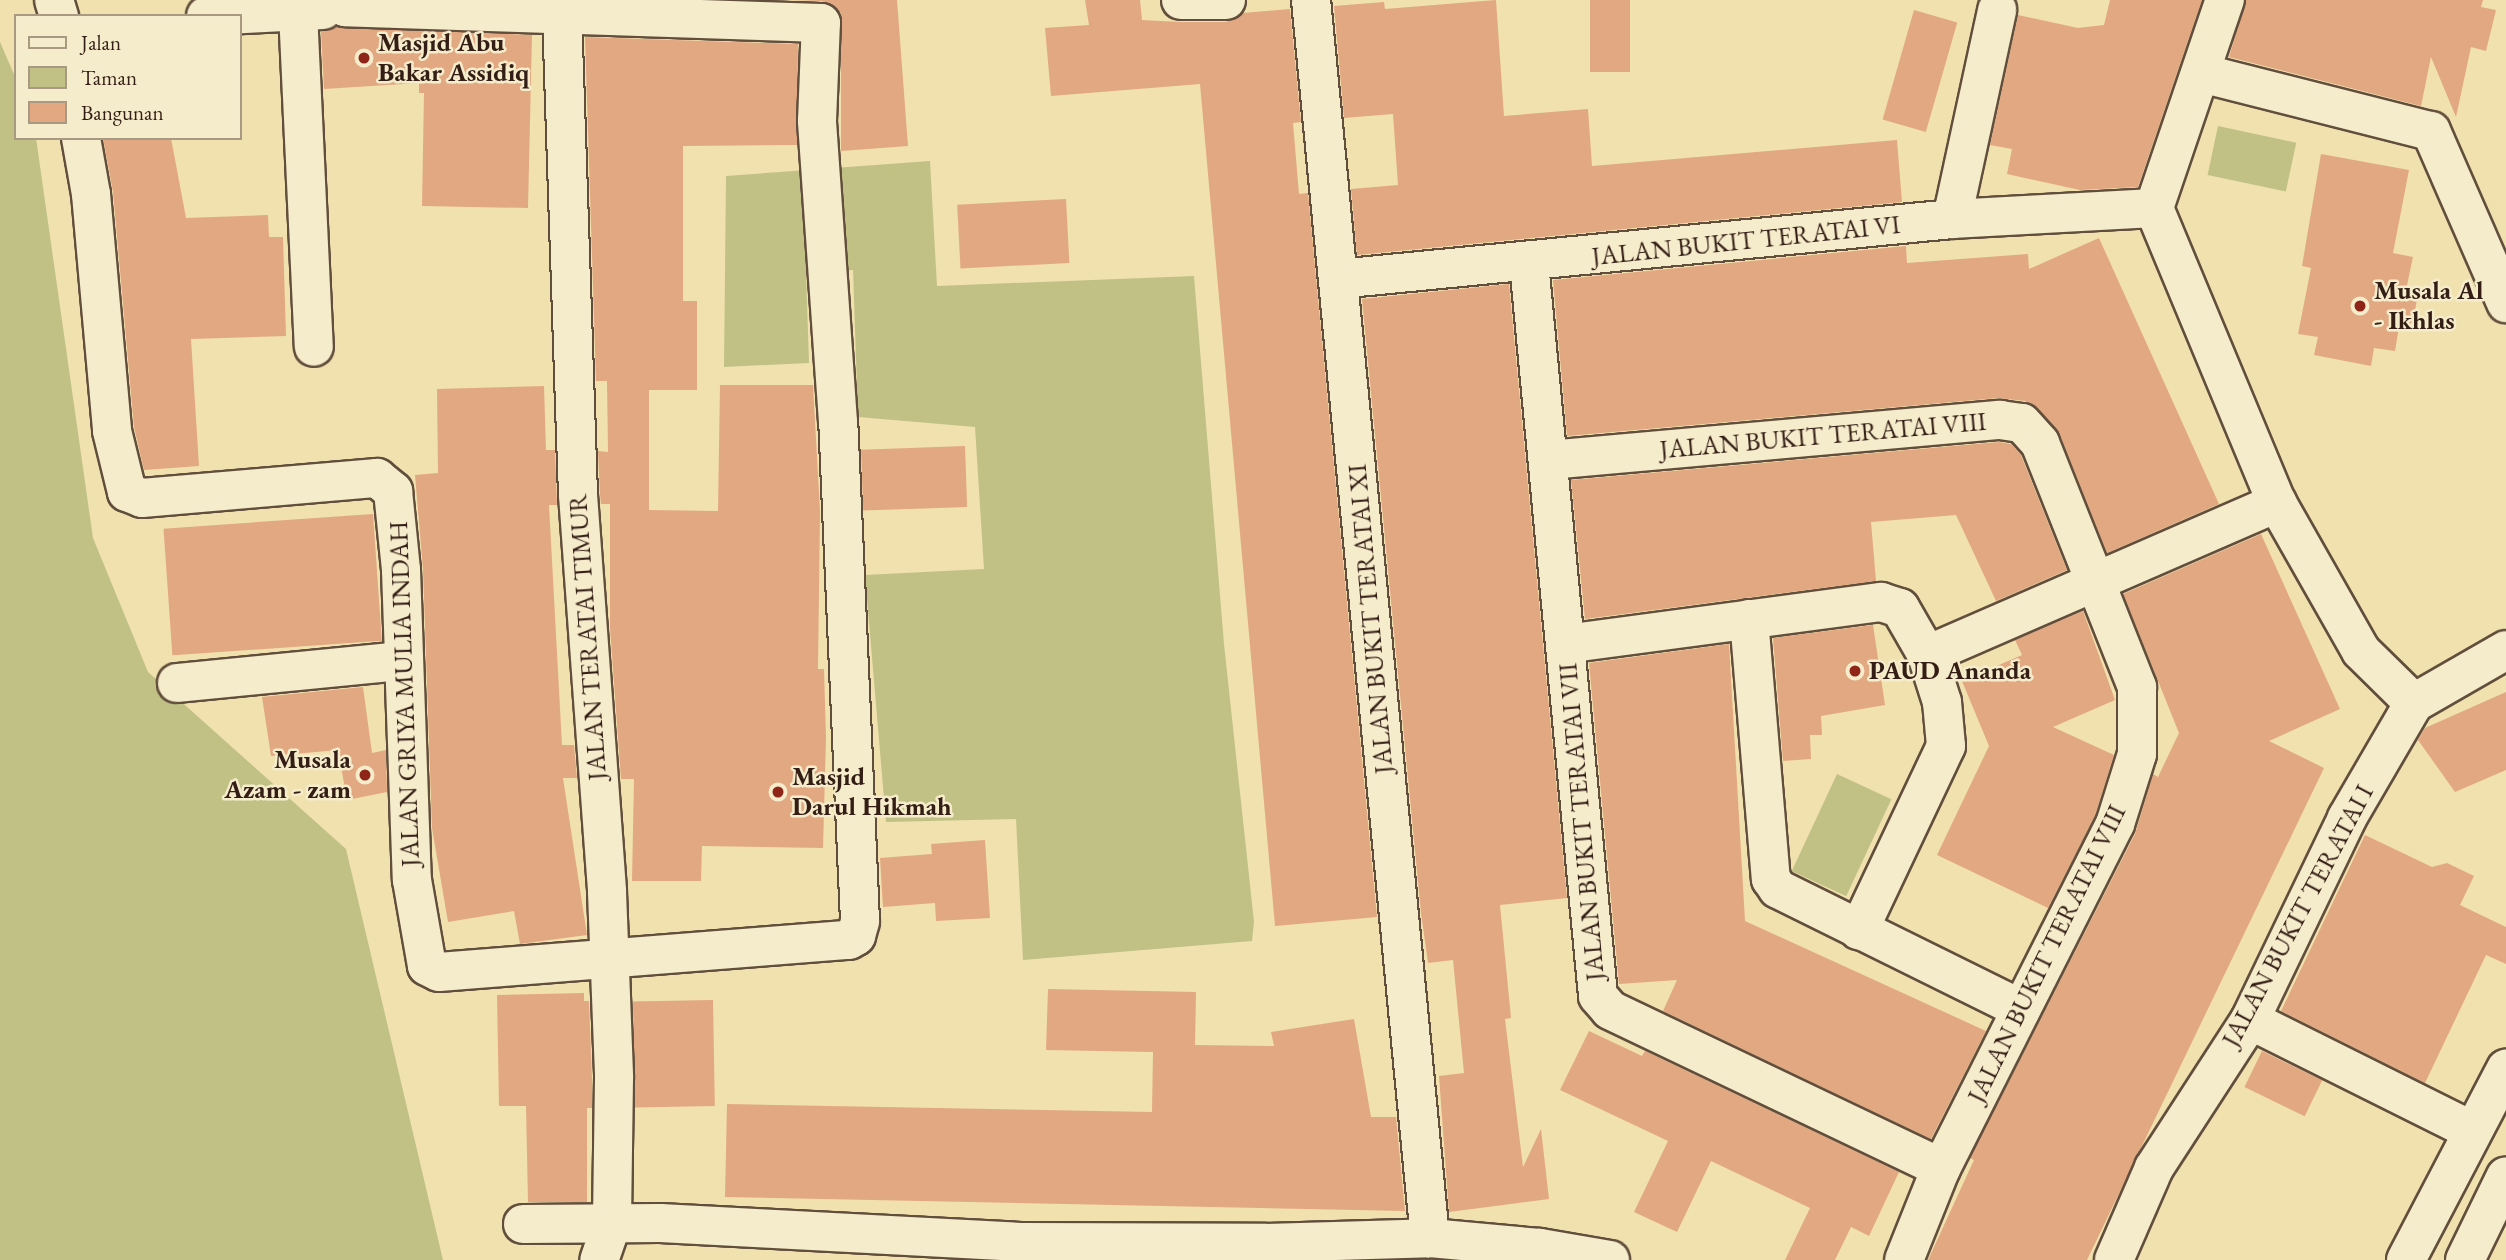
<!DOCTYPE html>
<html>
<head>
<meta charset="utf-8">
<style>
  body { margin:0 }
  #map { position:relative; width:2506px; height:1260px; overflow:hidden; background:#f0e1af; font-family:"EB Garamond",serif }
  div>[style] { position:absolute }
  .green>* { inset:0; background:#c1c186; transform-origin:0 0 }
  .building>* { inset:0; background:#e2a882; transform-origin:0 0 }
  .roads { filter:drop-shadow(2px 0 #624e3c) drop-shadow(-2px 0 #624e3c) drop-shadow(0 2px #624e3c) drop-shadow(0 -2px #624e3c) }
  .street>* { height:38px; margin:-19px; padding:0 19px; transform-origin:19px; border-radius:19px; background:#f5eccb }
  .dots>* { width:19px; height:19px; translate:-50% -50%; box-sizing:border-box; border:4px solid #f5eccb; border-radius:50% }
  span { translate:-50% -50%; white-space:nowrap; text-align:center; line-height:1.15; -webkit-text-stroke:5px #f5eccb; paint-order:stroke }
  .poi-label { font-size:26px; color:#331d15; font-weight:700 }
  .left { translate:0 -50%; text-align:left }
  .right { translate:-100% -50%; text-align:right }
  .street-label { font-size:26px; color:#331d15 }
  .legend { position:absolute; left:14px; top:14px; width:228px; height:126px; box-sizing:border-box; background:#f5eccb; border:2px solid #a79982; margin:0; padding:9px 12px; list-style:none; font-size:21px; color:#331d15 }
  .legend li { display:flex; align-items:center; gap:14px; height:35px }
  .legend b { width:35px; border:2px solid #a79982 }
</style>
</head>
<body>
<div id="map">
  <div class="green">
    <div style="clip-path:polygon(0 42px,16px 79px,16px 138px,36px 138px,93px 538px,148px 672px,346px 849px,443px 1260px,0 1260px)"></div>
    <div style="left:2218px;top:126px;width:80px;height:50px;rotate:12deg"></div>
    <div style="clip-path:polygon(930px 161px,937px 286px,1194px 276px,1224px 644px,1254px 922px,1252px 941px,1023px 960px,1016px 819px,886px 822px,865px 575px,984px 569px,975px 427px,858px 417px,853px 270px,806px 272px,809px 363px,724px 367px,726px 176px)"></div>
    <div style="left:1837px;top:774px;width:60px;height:107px;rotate:25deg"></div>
  </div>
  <div class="building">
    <div style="clip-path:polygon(788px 0,897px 0,908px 146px,841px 151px,841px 13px,822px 1px)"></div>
    <div style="clip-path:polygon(1085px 0,1140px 0,1142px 20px,1181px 22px,1226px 22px,1243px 13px,1290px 9px,1301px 122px,1293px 123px,1299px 194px,1308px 193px,1377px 917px,1275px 926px,1200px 84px,1051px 96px,1045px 28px,1089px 25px)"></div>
    <div style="clip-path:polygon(1496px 0,1504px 116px,1588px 109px,1592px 166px,1897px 140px,1902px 202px,1357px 255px,1351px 189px,1398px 185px,1393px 114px,1344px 118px,1334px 6px,1384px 2px,1385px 9px)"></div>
    <div style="left:1590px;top:0;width:40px;height:72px"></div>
    <div style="clip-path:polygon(2110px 0,2202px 0,2138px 187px,2080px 190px,2007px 174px,2012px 149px,1990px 145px,2018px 15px,2078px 28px,2104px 25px)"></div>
    <div style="clip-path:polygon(2246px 0,2483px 0,2481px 7px,2496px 10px,2486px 51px,2471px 47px,2456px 117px,2431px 57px,2421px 106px,2229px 57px)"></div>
    <div style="left:1914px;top:10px;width:45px;height:114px;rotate:16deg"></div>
    <div style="clip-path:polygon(337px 27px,532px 35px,528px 208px,422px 206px,424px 93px,419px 93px,419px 83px,324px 89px,321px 32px)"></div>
    <div style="clip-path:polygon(585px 37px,798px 44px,797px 145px,683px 146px,683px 301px,697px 301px,697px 390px,649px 390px,649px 510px,718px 511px,720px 385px,813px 385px,820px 511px,818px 669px,824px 669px,826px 738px,823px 848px,702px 846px,701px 881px,632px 881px,634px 779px,621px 779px,610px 628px,610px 504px,601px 504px,600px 494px,598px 451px,608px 452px,607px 381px,596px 381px)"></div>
    <div style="clip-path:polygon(103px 138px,171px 138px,186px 218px,268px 215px,269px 237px,283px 237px,286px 336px,191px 339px,199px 466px,144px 470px,134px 427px,113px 192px)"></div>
    <div style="clip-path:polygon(2321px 154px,2409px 170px,2393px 253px,2413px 257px,2406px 290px,2418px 292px,2413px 324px,2400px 321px,2395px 351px,2374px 348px,2371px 366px,2314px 355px,2318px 337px,2298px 334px,2311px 268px,2302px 266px)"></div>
    <div style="left:1066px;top:199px;width:64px;height:109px;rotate:87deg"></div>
    <div style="clip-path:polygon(2099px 238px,2219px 504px,2107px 553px,2060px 435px,2038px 408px,2025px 401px,1998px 398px,1567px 436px,1553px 280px,1906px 246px,1907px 263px,2028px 254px,2029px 269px)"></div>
    <div style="clip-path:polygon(1509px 284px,1567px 898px,1500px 905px,1511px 1018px,1505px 1019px,1523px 1167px,1541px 1129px,1549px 1199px,1449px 1212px,1439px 1076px,1464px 1073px,1453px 960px,1428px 963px,1421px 913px,1362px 299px)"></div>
    <div style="clip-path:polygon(544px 386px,546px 450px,555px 450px,557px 505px,549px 505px,562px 745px,574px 745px,577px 778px,563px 778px,587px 935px,520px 944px,514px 911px,448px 922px,432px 828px,423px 569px,415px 475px,438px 473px,437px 389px)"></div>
    <div style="clip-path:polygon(1999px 442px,2011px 444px,2021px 455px,2067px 570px,1996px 601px,1956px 515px,1871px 522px,1876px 581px,1585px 619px,1571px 480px)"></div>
    <div style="left:965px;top:446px;width:61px;height:104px;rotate:88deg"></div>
    <div style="left:373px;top:514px;width:127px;height:210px;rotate:86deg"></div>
    <div style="clip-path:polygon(2261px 534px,2340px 709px,2269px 741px,2324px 768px,2087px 1260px,1928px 1260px,1974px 1160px,1970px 1158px,2135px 834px,2153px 774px,2158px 777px,2179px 733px,2123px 594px)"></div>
    <div style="clip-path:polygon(2083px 611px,2115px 700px,2053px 727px,2114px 755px,2095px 816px,2048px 908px,1937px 855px,1989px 746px,1962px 681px,2022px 655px,2015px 640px)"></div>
    <div style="clip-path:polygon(1873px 625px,1885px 705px,1821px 716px,1822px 735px,1810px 735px,1811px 759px,1783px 761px,1773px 638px)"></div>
    <div style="clip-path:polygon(1729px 644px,1745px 921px,1986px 1031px,1931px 1139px,1663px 1011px,1677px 980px,1619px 984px,1589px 663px)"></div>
    <div style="clip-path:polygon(363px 687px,372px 753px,386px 750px,387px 792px,347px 800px,338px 750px,271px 756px,262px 697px)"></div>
    <div style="clip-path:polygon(2506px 692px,2506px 770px,2455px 792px,2418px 740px,2425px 728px)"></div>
    <div style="clip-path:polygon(2365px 835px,2432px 867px,2447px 863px,2474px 876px,2460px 905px,2506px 927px,2506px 964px,2486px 955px,2425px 1083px,2281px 1011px)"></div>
    <div style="clip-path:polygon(985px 840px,990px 918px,936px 921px,935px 903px,883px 907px,880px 858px,932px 854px,931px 844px)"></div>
    <div style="clip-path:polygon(1048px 989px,1196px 992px,1195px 1045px,1274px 1046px,1271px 1032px,1354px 1019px,1371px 1117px,1396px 1117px,1405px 1211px,725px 1197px,727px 1104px,1152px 1112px,1153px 1052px,1046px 1050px)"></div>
    <div style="clip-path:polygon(584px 993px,584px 1001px,589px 1001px,592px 1078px,592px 1108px,587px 1108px,587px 1202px,528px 1202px,526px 1106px,499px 1106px,497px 995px)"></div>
    <div style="left:713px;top:1000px;width:106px;height:80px;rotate:89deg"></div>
    <div style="clip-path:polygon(1589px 1031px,1642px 1056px,1645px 1051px,1899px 1172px,1869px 1236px,1851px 1227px,1835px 1260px,1785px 1260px,1810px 1208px,1711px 1161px,1677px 1232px,1634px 1212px,1668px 1141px,1560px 1090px)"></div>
    <div style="left:2262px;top:1051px;width:67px;height:40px;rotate:26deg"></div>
  </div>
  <div class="roads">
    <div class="street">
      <div style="left:54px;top:0;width:17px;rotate:73deg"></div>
      <div style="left:1181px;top:0;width:45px"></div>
      <div style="left:1311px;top:0;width:1244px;rotate:84.51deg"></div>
      <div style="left:298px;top:12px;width:335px;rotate:87.3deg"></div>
      <div style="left:562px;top:13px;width:482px;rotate:88.1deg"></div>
      <div style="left:578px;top:495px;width:398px;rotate:85.8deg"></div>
      <div style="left:607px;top:892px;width:186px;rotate:87.8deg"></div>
      <div style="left:614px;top:1078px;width:145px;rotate:90.8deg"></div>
      <div style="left:612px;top:1223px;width:39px;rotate:109deg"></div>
      <div style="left:206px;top:16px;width:117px;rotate:-2.9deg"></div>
      <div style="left:2201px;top:73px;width:237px;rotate:14.2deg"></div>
      <div style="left:2431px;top:131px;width:188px;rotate:66.4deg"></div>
      <div style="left:81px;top:138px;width:57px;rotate:79.9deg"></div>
      <div style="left:91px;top:194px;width:238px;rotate:84.9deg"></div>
      <div style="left:112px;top:431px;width:63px;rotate:76.2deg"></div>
      <div style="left:127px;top:492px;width:16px;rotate:22deg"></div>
      <div style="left:142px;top:498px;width:236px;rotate:-4.9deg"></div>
      <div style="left:377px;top:478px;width:21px;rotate:39deg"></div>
      <div style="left:393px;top:491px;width:79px;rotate:84.2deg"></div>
      <div style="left:401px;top:570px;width:310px;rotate:88deg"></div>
      <div style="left:412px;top:880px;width:87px;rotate:80.1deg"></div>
      <div style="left:427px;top:966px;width:13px;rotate:27deg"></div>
      <div style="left:439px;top:972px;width:411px;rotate:-4.5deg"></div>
      <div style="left:849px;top:940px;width:8px;rotate:-30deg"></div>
      <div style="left:856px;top:936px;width:16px;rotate:-75deg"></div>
      <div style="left:860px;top:921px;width:499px;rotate:-92.5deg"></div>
      <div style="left:838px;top:422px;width:302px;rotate:-94deg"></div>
      <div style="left:817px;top:121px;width:98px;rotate:-87.7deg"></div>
      <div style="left:821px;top:23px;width:476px;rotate:-178.1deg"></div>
      <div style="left:345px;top:7px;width:7px;rotate:-90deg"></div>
      <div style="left:2154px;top:208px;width:320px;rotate:67.4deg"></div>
      <div style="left:2277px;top:503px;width:170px;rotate:60.4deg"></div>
      <div style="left:2361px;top:651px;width:74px;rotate:44.5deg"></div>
      <div style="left:2154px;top:208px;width:220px;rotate:-71.2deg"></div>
      <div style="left:1952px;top:219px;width:214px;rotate:-77.8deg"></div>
      <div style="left:1529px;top:263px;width:736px;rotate:84.62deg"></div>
      <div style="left:1598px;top:996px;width:18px;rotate:49deg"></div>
      <div style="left:1610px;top:1010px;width:367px;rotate:25.5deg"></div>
      <div style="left:1338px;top:279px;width:617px;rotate:-5.58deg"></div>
      <div style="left:1952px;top:219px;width:202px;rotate:-3.1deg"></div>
      <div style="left:1549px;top:460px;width:453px;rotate:-5.1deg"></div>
      <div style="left:2000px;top:420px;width:22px;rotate:8deg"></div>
      <div style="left:2022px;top:423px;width:27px;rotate:48deg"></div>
      <div style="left:2040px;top:443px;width:263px;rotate:68.3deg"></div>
      <div style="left:2137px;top:687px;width:67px;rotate:90deg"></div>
      <div style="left:2137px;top:754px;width:73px;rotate:107.4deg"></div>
      <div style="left:2115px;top:824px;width:386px;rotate:116.8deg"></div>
      <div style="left:1941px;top:1168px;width:99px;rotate:111.9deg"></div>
      <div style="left:1749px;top:619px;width:261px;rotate:85.2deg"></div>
      <div style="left:1771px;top:879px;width:12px;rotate:55deg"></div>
      <div style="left:1778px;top:889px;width:271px;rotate:26.3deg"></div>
      <div style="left:1565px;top:644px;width:319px;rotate:-7.6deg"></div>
      <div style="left:1881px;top:602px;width:20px;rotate:18deg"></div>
      <div style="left:1900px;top:608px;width:54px;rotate:60.1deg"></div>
      <div style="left:1927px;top:655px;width:49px;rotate:72.3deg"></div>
      <div style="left:1942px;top:702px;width:44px;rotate:84.8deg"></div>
      <div style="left:1946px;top:746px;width:204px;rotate:115.3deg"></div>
      <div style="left:1927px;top:655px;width:382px;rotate:-23.5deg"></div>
      <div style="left:177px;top:683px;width:225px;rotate:-5.6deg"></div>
      <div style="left:2250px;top:1020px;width:247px;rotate:26.5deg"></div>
      <div style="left:523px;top:1224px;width:137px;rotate:-0.4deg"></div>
      <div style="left:660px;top:1223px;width:361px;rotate:3deg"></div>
      <div style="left:1020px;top:1242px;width:246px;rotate:0.2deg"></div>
      <div style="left:1266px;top:1243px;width:164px;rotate:-1.7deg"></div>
      <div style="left:1430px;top:1238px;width:110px;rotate:5.2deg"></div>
      <div style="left:1540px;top:1248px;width:71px;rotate:9.7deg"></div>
      <div style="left:2114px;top:1260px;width:100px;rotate:-66.5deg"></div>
      <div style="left:2154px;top:1168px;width:176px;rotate:-57deg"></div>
      <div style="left:2250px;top:1020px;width:224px;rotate:-64.3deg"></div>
      <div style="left:2347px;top:818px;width:133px;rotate:-59.8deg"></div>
      <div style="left:2414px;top:703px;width:106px;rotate:-29.9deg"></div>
      <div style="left:2406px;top:1260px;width:216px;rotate:-62.4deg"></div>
      <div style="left:2465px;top:1260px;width:93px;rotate:-64deg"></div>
    </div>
  </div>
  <div class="dots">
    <div style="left:364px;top:58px;background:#8f2418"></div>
    <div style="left:2360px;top:306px;background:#8f2418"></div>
    <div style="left:1855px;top:671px;background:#8f2418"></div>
    <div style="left:365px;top:775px;background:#8f2418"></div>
    <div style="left:778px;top:792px;background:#8f2418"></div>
  </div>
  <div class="poi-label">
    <span class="left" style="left:378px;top:58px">Masjid Abu<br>Bakar Assidiq</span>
    <span class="left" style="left:2374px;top:306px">Musala Al<br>- Ikhlas</span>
    <span class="left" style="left:1869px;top:671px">PAUD Ananda</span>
    <span class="right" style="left:351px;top:775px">Musala<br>Azam - zam</span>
    <span class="left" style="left:792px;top:792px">Masjid<br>Darul Hikmah</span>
  </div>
  <div class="street-label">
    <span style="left:1746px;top:241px;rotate:-6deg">JALAN BUKIT TERATAI VI</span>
    <span style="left:1823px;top:436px;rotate:-5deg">JALAN BUKIT TERATAI VIII</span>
    <span style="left:1371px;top:619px;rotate:-95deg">JALAN BUKIT TERATAI XI</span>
    <span style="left:588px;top:637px;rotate:-94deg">JALAN TERATAI TIMUR</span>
    <span style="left:405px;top:694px;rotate:-92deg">JALAN GRIYA MULIA INDAH</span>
    <span style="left:1582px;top:822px;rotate:-95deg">JALAN BUKIT TERATAI VII</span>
    <span style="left:2298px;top:916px;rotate:-62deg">JALAN BUKIT TERATAI I</span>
    <span style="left:2047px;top:954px;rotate:-64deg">JALAN BUKIT TERATAI VIII</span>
  </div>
  <ul class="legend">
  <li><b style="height:9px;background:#f5eccb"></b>Jalan</li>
  <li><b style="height:19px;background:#c1c186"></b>Taman</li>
  <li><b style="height:19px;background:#e2a882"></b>Bangunan</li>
  </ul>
</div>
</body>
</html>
